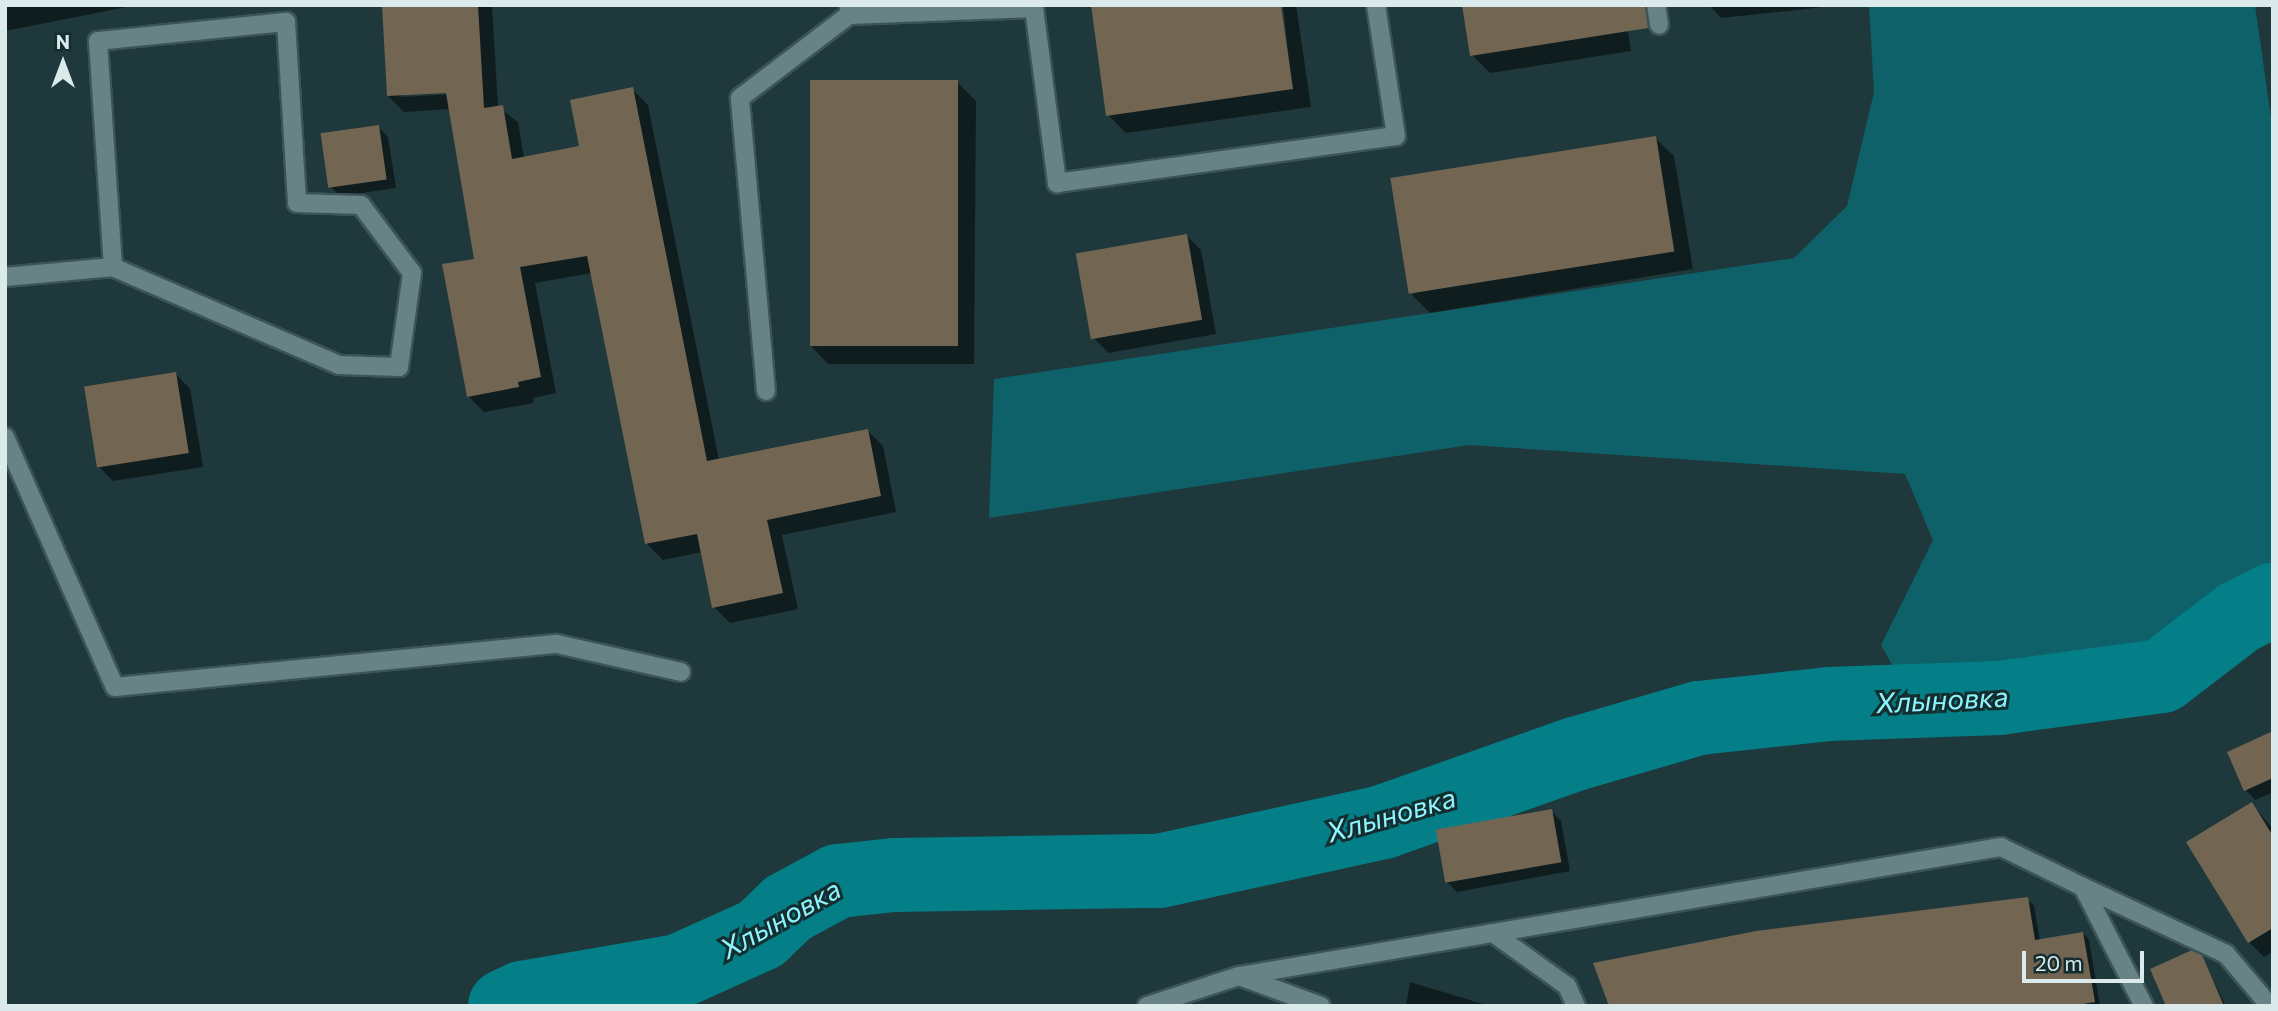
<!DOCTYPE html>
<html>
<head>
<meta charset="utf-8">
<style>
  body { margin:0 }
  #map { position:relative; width:2278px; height:1011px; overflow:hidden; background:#1e383b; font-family:Commissioner,sans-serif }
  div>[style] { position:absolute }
  .green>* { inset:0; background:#0e6168 }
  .shadow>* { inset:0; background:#0007 }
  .river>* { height:74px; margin:-37px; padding:0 37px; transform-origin:37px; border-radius:37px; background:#047f88 }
  .building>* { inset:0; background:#726653; transform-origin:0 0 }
  .roads { filter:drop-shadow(2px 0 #3d5456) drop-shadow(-2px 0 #3d5456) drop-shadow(0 2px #3d5456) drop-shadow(0 -2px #3d5456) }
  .lane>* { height:18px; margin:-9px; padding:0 9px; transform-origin:9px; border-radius:9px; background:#678386 }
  span { translate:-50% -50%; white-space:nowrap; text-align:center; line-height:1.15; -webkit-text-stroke:6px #142e30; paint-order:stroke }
  .water-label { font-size:28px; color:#8ef5ff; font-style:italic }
  .frame { position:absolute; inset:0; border:7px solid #dbeaeb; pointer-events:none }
  .north { position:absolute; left:28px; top:28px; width:70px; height:70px; -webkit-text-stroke:5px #142e30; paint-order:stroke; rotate:0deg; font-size:19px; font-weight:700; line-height:28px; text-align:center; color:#dbeaeb }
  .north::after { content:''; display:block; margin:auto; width:24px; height:32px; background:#dbeaeb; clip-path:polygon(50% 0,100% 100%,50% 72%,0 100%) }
  .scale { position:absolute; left:2022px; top:951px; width:122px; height:32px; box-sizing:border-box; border:4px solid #dbeaeb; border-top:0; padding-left:9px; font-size:21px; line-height:24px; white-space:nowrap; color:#dbeaeb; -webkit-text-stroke:5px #142e30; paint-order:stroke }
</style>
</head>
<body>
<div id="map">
  <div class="green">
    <div style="clip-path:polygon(1869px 5px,2255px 5px,2273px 131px,2273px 565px,2140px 664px,1901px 681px,1881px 645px,1933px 540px,1905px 474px,1469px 445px,989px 518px,994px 379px,1794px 258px,1847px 206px,1874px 92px)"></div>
  </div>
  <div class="shadow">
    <div style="clip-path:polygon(5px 5px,137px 5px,5px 31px)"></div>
    <div style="clip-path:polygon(evenodd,383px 5px,492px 5px,498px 107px,518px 122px,524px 158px,581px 148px,632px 89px,648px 105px,719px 460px,867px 430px,883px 446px,896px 512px,782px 535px,798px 609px,730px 623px,714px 607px,702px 552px,663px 560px,647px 544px,592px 273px,535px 283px,556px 393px,533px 398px,534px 403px,484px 412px,468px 396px,476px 260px,450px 109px,404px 112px,388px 96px,383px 5px,455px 91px,455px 94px,401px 97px,401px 94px,455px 91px)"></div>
    <div style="clip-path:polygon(1280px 5px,1293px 98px,1283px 5px,1296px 5px,1311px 107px,1126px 133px,1108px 115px)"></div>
    <div style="clip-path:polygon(1624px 5px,1631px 51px,1490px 73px,1472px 55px)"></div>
    <div style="clip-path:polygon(1709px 5px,1843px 5px,1721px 18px)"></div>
    <div style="clip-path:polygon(957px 82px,976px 101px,974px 364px,828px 364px,810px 345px)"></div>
    <div style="clip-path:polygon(378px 127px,388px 137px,396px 188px,340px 196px,330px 186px)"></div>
    <div style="clip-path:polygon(1655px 138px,1674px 156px,1693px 269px,1430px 313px,1412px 295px)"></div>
    <div style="clip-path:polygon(1186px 235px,1201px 250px,1216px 334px,1108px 353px,1094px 338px)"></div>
    <div style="clip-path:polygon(176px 374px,190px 389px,203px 467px,113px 481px,99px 467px)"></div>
    <div style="clip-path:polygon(2273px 733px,2273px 792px,2255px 800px,2246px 790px)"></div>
    <div style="clip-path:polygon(2252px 804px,2273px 829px,2273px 951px,2264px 957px,2249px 942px)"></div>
    <div style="clip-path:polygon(1551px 811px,1561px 821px,1570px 871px,1457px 892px,1447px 882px)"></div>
    <div style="clip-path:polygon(2027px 899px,2034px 906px,2040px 941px,2083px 933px,2089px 940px,2100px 1006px,1611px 1006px)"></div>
    <div style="clip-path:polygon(2201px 957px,2226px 1006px,2168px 1006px)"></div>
    <div style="clip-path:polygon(1410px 982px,1490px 1006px,1406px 1006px)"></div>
  </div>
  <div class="river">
    <div style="left:505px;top:1006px;width:19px;rotate:-25deg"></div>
    <div style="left:522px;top:998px;width:159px;rotate:-9.8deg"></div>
    <div style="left:679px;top:971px;width:90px;rotate:-24.3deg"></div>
    <div style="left:761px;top:934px;width:37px;rotate:-44deg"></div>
    <div style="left:788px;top:908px;width:57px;rotate:-28.4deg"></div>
    <div style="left:838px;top:881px;width:56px;rotate:-6.1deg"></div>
    <div style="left:894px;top:875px;width:265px;rotate:-0.9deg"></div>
    <div style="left:1159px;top:871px;width:229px;rotate:-12.3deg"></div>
    <div style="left:1383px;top:822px;width:204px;rotate:-19.5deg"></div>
    <div style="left:1575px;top:754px;width:129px;rotate:-16.2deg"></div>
    <div style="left:1699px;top:718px;width:131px;rotate:-6.1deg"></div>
    <div style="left:1829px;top:704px;width:170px;rotate:-2deg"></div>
    <div style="left:1999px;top:698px;width:164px;rotate:-7.7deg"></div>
    <div style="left:2162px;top:676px;width:97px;rotate:-37.5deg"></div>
    <div style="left:2239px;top:617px;width:38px;rotate:-27deg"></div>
  </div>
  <div class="building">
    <div style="clip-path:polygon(382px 5px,478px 5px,484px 108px,503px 105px,512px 159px,579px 146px,570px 100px,633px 87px,707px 461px,868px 429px,881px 496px,767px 520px,783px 593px,712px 608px,697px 534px,645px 544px,587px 256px,520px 267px,541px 377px,518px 382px,519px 387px,467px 397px,442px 264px,474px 259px,446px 93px,387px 96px)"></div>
    <div style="clip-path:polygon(1091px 5px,1281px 5px,1293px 89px,1106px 116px)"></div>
    <div style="clip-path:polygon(1462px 5px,1645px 5px,1648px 28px,1470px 56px)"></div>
    <div style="left:810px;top:80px;width:148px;height:266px"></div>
    <div style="left:379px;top:125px;width:55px;height:59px;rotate:82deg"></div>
    <div style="left:1656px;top:136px;width:117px;height:269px;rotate:81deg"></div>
    <div style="left:1187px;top:234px;width:87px;height:113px;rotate:80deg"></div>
    <div style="left:176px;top:372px;width:82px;height:93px;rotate:81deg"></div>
    <div style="clip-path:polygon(2273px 731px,2273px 778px,2244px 791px,2227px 752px)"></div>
    <div style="clip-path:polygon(2252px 802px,2273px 836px,2273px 928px,2248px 943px,2186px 842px)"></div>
    <div style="left:1552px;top:809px;width:54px;height:118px;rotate:80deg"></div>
    <div style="clip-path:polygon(2028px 897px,2035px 940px,2083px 932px,2095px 1002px,2071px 1006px,1609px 1006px,1593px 963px,1756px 931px)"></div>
    <div style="clip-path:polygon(2192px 950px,2202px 955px,2224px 1006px,2166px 1006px,2150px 969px)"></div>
  </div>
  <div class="roads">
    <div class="lane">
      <div style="left:849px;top:5px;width:10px;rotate:90deg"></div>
      <div style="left:849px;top:15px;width:185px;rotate:-2.2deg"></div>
      <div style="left:1034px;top:8px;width:177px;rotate:82.5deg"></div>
      <div style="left:1057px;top:183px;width:342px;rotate:-7.9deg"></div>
      <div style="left:1396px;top:136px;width:133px;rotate:-98.7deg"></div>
      <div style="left:1656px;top:5px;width:20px;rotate:81deg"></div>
      <div style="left:5px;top:277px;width:108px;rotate:-5.3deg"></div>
      <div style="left:113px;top:267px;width:226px;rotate:-93.8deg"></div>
      <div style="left:98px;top:41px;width:189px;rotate:-5.8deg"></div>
      <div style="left:286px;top:22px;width:181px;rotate:86.5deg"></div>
      <div style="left:297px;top:203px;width:64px;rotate:1.8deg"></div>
      <div style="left:361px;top:205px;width:85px;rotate:53.1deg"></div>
      <div style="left:412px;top:273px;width:95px;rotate:97.9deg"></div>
      <div style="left:399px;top:367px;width:60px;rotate:-178.1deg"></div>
      <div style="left:339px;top:365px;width:246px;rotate:-156.6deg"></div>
      <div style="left:766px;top:391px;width:294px;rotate:-95.1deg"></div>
      <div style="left:740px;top:98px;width:137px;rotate:-37.3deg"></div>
      <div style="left:5px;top:437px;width:273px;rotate:66.3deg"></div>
      <div style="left:115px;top:687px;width:444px;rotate:-5.6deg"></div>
      <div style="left:557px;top:644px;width:127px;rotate:12.7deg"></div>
      <div style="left:2083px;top:887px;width:158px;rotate:25.1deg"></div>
      <div style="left:2226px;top:954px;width:68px;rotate:49.8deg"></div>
      <div style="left:1493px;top:933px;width:91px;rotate:35.6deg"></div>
      <div style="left:1567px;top:986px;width:22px;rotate:66deg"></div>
      <div style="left:1242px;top:977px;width:84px;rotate:20.2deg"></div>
      <div style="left:1147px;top:1006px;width:97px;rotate:-18.1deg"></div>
      <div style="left:1239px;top:976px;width:773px;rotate:-9.61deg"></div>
      <div style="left:2001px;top:847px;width:91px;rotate:26deg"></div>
      <div style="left:2083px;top:887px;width:134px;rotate:62.9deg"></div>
    </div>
  </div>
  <div class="water-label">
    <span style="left:1942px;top:699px;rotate:-3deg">Хлыновка</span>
    <span style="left:1391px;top:814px;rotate:-16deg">Хлыновка</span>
    <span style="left:780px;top:918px;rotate:-29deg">Хлыновка</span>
  </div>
  <div class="frame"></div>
  <div class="north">N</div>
  <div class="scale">20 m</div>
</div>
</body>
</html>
